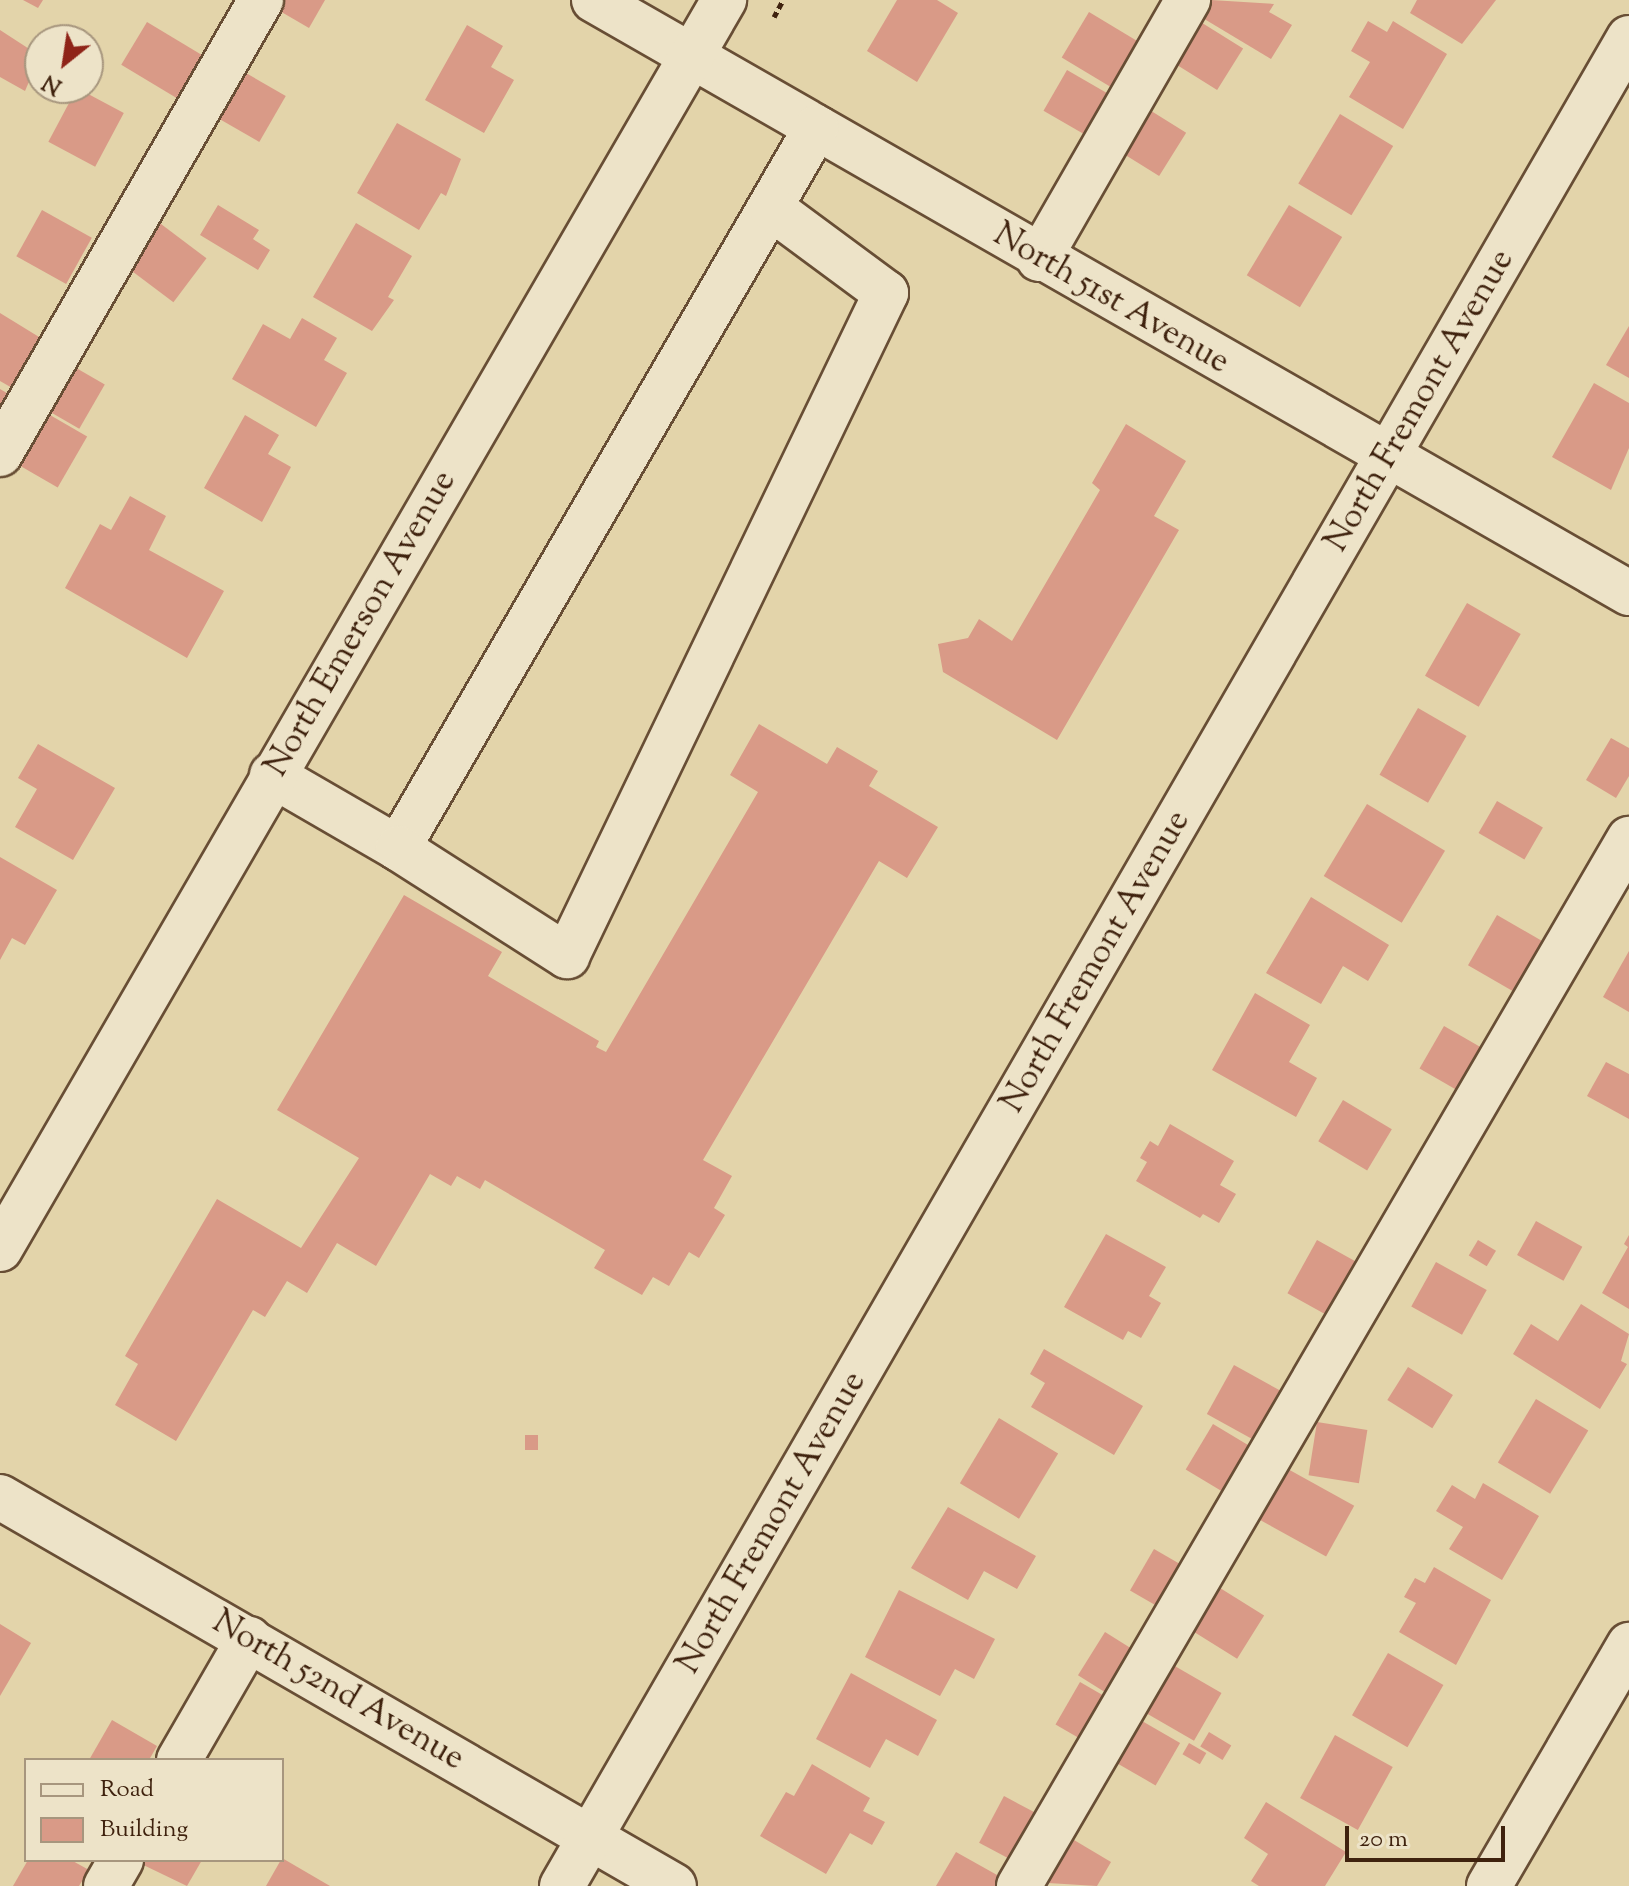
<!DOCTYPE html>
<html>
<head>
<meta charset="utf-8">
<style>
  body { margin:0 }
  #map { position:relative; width:1629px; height:1886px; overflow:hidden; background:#e3d4aa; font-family:"Sorts Mill Goudy",serif }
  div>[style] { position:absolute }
  .building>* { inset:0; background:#d99a87; transform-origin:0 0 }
  .path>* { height:5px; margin-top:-2.5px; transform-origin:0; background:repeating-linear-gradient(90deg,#3f220e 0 6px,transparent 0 10px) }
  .roads { filter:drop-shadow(2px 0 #684e35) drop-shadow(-2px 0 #684e35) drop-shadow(0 2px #684e35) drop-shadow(0 -2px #684e35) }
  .minor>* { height:44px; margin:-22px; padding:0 22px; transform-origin:22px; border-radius:22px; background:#ede3c8 }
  span { translate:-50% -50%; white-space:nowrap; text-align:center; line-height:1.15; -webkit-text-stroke:6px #ede3c8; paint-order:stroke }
  .street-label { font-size:34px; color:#3f220e }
  .legend { position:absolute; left:24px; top:1758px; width:260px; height:104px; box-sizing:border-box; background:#ede3c8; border:2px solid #a7967e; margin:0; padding:10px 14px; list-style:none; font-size:24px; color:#3f220e }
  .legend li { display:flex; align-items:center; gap:16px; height:40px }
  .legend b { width:40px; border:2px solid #a7967e }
  .north { position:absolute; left:24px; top:24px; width:80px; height:80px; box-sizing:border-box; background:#ede3c8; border:2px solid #a7967e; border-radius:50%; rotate:210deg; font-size:22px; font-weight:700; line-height:32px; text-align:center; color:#3f220e }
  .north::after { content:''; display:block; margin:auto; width:28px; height:36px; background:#8f2418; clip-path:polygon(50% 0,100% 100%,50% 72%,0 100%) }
  .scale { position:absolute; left:1345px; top:1826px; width:160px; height:36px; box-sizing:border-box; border:4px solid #3f220e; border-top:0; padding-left:10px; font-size:24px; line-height:28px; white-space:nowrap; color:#3f220e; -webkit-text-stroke:6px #ede3c8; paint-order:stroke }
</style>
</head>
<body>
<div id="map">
  <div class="building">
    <div style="clip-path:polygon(23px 0,43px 0,38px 8px)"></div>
    <div style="clip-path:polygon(284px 0,325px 0,309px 28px,278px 10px)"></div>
    <div style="clip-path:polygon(897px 0,937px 0,958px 13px,917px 82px,867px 51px)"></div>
    <div style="clip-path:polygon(1211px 0,1274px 4px,1269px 12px,1292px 25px,1271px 59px,1201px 17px)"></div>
    <div style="clip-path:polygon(1417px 0,1496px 0,1462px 44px,1410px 13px)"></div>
    <div style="left:1089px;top:12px;width:64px;height:53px;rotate:31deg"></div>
    <div style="left:1199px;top:21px;width:52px;height:49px;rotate:32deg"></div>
    <div style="clip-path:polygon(1368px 21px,1387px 32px,1393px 21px,1447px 54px,1403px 129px,1349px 97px,1370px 62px,1351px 51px)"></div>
    <div style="left:147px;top:22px;width:66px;height:50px;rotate:31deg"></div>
    <div style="clip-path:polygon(467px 25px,503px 46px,491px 67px,514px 80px,484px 133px,425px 100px)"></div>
    <div style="clip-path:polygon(0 30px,40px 56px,25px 91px,0 77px)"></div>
    <div style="left:239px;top:69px;width:54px;height:53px;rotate:30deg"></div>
    <div style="left:1067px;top:70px;width:48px;height:47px;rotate:30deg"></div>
    <div style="left:77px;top:88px;width:53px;height:61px;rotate:28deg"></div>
    <div style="left:1148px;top:109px;width:45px;height:51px;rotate:32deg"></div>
    <div style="left:1340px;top:114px;width:62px;height:81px;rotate:31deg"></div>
    <div style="clip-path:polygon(397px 123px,461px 159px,446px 196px,441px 193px,419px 230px,357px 193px)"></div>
    <div style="clip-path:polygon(218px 205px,259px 230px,253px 239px,270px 250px,258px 270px,200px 235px)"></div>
    <div style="left:1289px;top:205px;width:62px;height:82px;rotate:31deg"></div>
    <div style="left:42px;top:210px;width:57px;height:53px;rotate:29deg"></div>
    <div style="left:157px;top:221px;width:62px;height:55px;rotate:37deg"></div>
    <div style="clip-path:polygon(356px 223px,412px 256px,388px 297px,394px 300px,372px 331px,313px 297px)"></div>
    <div style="clip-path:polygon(0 313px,44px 340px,14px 389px,0 381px)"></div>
    <div style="clip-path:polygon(302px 318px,337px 338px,324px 360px,347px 373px,316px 427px,232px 379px,263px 324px,290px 339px)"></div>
    <div style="clip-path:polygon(1629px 326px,1629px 378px,1606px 365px)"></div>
    <div style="left:71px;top:365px;width:39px;height:51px;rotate:30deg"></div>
    <div style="clip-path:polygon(1594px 383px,1629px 403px,1629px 448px,1611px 490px,1552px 457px)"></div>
    <div style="clip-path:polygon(0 389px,12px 396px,0 416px)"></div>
    <div style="left:43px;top:411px;width:51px;height:59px;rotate:30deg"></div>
    <div style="clip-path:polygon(245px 415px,279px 435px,268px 454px,291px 467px,262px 522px,204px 488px)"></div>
    <div style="clip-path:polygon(1126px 424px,1186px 461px,1154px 516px,1179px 530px,1057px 740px,943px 672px,938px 644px,968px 638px,979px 619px,1012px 641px,1100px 490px,1092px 483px)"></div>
    <div style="clip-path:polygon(130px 496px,166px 516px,149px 550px,224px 591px,187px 658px,65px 588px,100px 524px,111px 530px)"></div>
    <div style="left:1467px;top:603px;width:62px;height:84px;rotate:30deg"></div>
    <div style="left:1418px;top:708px;width:56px;height:77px;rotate:30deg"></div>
    <div style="clip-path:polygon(759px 724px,827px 764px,837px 747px,878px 771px,869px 786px,938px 827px,907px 878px,879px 861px,703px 1160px,732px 1176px,714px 1208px,725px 1215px,699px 1258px,689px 1252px,669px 1286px,653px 1277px,642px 1295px,594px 1268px,605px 1250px,485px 1180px,480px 1189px,457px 1176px,451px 1186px,430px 1174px,376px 1266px,337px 1243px,307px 1293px,287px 1281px,265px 1317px,253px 1310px,176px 1441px,115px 1405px,138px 1364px,125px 1356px,217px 1199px,301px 1248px,359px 1158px,277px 1110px,404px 895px,502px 952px,488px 976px,599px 1041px,596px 1047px,606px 1052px,758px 792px,730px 775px)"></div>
    <div style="clip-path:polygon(1611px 738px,1629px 748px,1629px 776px,1616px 798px,1586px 780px)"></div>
    <div style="clip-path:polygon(38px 744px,115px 788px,73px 860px,15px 827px,37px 789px,18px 778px)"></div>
    <div style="left:1497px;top:801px;width:53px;height:37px;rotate:30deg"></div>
    <div style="left:1367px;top:804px;width:91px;height:84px;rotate:31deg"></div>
    <div style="clip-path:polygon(0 857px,57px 890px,25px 945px,12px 938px,0 960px)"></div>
    <div style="clip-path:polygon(1311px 897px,1389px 945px,1368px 981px,1343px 966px,1321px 1004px,1266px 973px)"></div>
    <div style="left:1497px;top:915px;width:62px;height:58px;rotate:30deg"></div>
    <div style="clip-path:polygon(1629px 951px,1629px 1012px,1603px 997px)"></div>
    <div style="clip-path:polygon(1255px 993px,1310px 1025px,1289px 1062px,1317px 1078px,1296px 1117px,1212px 1070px)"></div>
    <div style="left:1444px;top:1026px;width:50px;height:49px;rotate:30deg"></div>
    <div style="clip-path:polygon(1606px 1062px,1629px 1074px,1629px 1119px,1587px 1096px)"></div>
    <div style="left:1343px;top:1100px;width:57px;height:48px;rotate:31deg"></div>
    <div style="clip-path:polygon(1170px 1124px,1234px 1161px,1220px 1185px,1236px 1194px,1219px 1223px,1203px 1214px,1200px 1218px,1136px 1181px,1147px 1162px,1140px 1158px,1150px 1141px,1158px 1146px)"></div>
    <div style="left:1536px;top:1221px;width:53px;height:39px;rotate:29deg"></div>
    <div style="clip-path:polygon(1106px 1234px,1166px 1267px,1149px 1296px,1161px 1303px,1141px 1338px,1128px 1331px,1123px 1340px,1064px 1307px)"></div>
    <div style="clip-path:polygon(1629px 1235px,1629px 1309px,1602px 1293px,1628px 1247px,1624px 1244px)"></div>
    <div style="left:1317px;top:1240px;width:51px;height:61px;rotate:29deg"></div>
    <div style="left:1478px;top:1240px;width:21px;height:18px;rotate:31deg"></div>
    <div style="left:1436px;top:1262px;width:58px;height:51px;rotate:29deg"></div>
    <div style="clip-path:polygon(1581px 1304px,1629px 1334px,1621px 1361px,1627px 1364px,1600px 1409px,1513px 1354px,1531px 1324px,1558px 1341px)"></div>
    <div style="clip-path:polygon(1044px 1349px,1143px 1406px,1114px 1455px,1031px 1407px,1045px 1383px,1030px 1374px)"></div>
    <div style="left:1234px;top:1365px;width:58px;height:56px;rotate:29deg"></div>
    <div style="left:1408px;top:1367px;width:53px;height:39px;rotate:32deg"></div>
    <div style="left:1536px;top:1399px;width:61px;height:74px;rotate:31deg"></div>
    <div style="left:999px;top:1418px;width:69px;height:76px;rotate:31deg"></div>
    <div style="left:1317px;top:1422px;width:51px;height:54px;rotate:9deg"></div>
    <div style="left:1213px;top:1424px;width:51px;height:53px;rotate:31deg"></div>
    <div style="left:525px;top:1435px;width:13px;height:15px"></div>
    <div style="left:1286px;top:1468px;width:78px;height:58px;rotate:29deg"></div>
    <div style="clip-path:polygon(1483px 1483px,1539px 1516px,1502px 1580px,1449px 1549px,1463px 1527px,1436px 1511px,1452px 1485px,1475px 1499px)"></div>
    <div style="clip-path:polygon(948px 1507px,1036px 1556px,1017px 1589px,984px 1571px,968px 1600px,911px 1568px)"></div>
    <div style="left:1154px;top:1549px;width:38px;height:48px;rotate:30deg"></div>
    <div style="clip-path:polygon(1434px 1567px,1491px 1600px,1456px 1665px,1399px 1632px,1416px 1603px,1404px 1597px,1415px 1578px,1425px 1583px)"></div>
    <div style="left:1220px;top:1588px;width:52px;height:51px;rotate:32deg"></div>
    <div style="clip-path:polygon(899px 1590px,995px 1639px,974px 1679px,955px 1669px,940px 1696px,865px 1657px)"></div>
    <div style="clip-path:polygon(0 1624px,31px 1643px,0 1696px)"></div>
    <div style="left:1105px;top:1632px;width:40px;height:51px;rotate:32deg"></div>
    <div style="left:1388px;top:1653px;width:64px;height:72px;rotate:30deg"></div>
    <div style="left:1173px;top:1665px;width:56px;height:55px;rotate:30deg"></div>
    <div style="clip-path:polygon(851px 1673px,937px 1720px,918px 1756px,886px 1739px,870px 1768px,816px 1739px)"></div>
    <div style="left:1080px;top:1682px;width:34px;height:49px;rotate:30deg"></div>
    <div style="clip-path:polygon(112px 1720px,157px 1746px,149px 1760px,89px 1760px)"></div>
    <div style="left:1142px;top:1721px;width:44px;height:49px;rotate:30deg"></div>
    <div style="left:1209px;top:1732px;width:26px;height:17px;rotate:31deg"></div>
    <div style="left:1335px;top:1735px;width:66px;height:72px;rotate:29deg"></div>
    <div style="left:1189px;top:1743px;width:20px;height:13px;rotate:30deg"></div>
    <div style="clip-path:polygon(812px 1764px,870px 1798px,863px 1811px,885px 1822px,872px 1845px,850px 1833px,826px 1874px,760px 1836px,786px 1792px,794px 1796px)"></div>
    <div style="left:1004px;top:1796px;width:42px;height:53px;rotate:28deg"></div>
    <div style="clip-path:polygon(1266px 1802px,1346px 1852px,1325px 1886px,1259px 1886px,1251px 1881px,1268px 1854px,1244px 1838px)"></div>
    <div style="clip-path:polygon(1074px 1840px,1111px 1862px,1097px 1886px,1048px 1883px)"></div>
    <div style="clip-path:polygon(956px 1852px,1006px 1880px,1002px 1886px,936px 1886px)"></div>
    <div style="clip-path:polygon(282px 1858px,330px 1886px,266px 1886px)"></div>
    <div style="clip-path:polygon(28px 1860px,71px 1860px,89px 1870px,79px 1886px,13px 1886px)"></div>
    <div style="clip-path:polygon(133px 1860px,202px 1860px,187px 1886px)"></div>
  </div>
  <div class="path">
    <div style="left:774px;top:17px;width:19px;rotate:-62deg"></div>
  </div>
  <div class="roads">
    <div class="minor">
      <div style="left:594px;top:0;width:1193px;rotate:29.81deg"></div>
      <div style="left:1039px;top:259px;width:299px;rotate:-60.1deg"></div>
      <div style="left:0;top:454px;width:524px;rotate:-60.11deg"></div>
      <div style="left:272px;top:775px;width:146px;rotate:30.1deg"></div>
      <div style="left:398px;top:848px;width:833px;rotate:-59.86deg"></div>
      <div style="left:398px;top:848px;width:201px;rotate:32.6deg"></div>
      <div style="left:567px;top:956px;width:736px;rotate:-64.31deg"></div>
      <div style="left:886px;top:293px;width:143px;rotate:-143.5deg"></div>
      <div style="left:0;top:1249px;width:1444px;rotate:-59.9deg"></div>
      <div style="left:0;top:1497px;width:778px;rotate:29.99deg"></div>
      <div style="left:179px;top:1760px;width:140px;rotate:-60deg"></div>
      <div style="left:106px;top:1886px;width:30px;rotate:-60deg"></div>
      <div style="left:562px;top:1886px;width:2134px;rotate:-60deg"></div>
      <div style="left:1019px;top:1886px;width:1212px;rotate:-59.77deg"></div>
      <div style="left:1489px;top:1886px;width:279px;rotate:-59.8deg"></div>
    </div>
  </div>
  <div class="street-label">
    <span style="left:1111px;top:299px;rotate:30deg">North 51st Avenue</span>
    <span style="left:1420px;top:401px;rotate:-60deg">North Fremont Avenue</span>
    <span style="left:361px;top:624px;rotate:-60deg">North Emerson Avenue</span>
    <span style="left:1096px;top:962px;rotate:-60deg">North Fremont Avenue</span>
    <span style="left:772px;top:1523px;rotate:-60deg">North Fremont Avenue</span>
    <span style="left:338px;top:1691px;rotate:30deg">North 52nd Avenue</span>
  </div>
  <ul class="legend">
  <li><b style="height:10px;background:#ede3c8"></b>Road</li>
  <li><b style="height:22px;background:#d99a87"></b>Building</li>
  </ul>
  <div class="north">N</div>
  <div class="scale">20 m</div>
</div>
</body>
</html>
